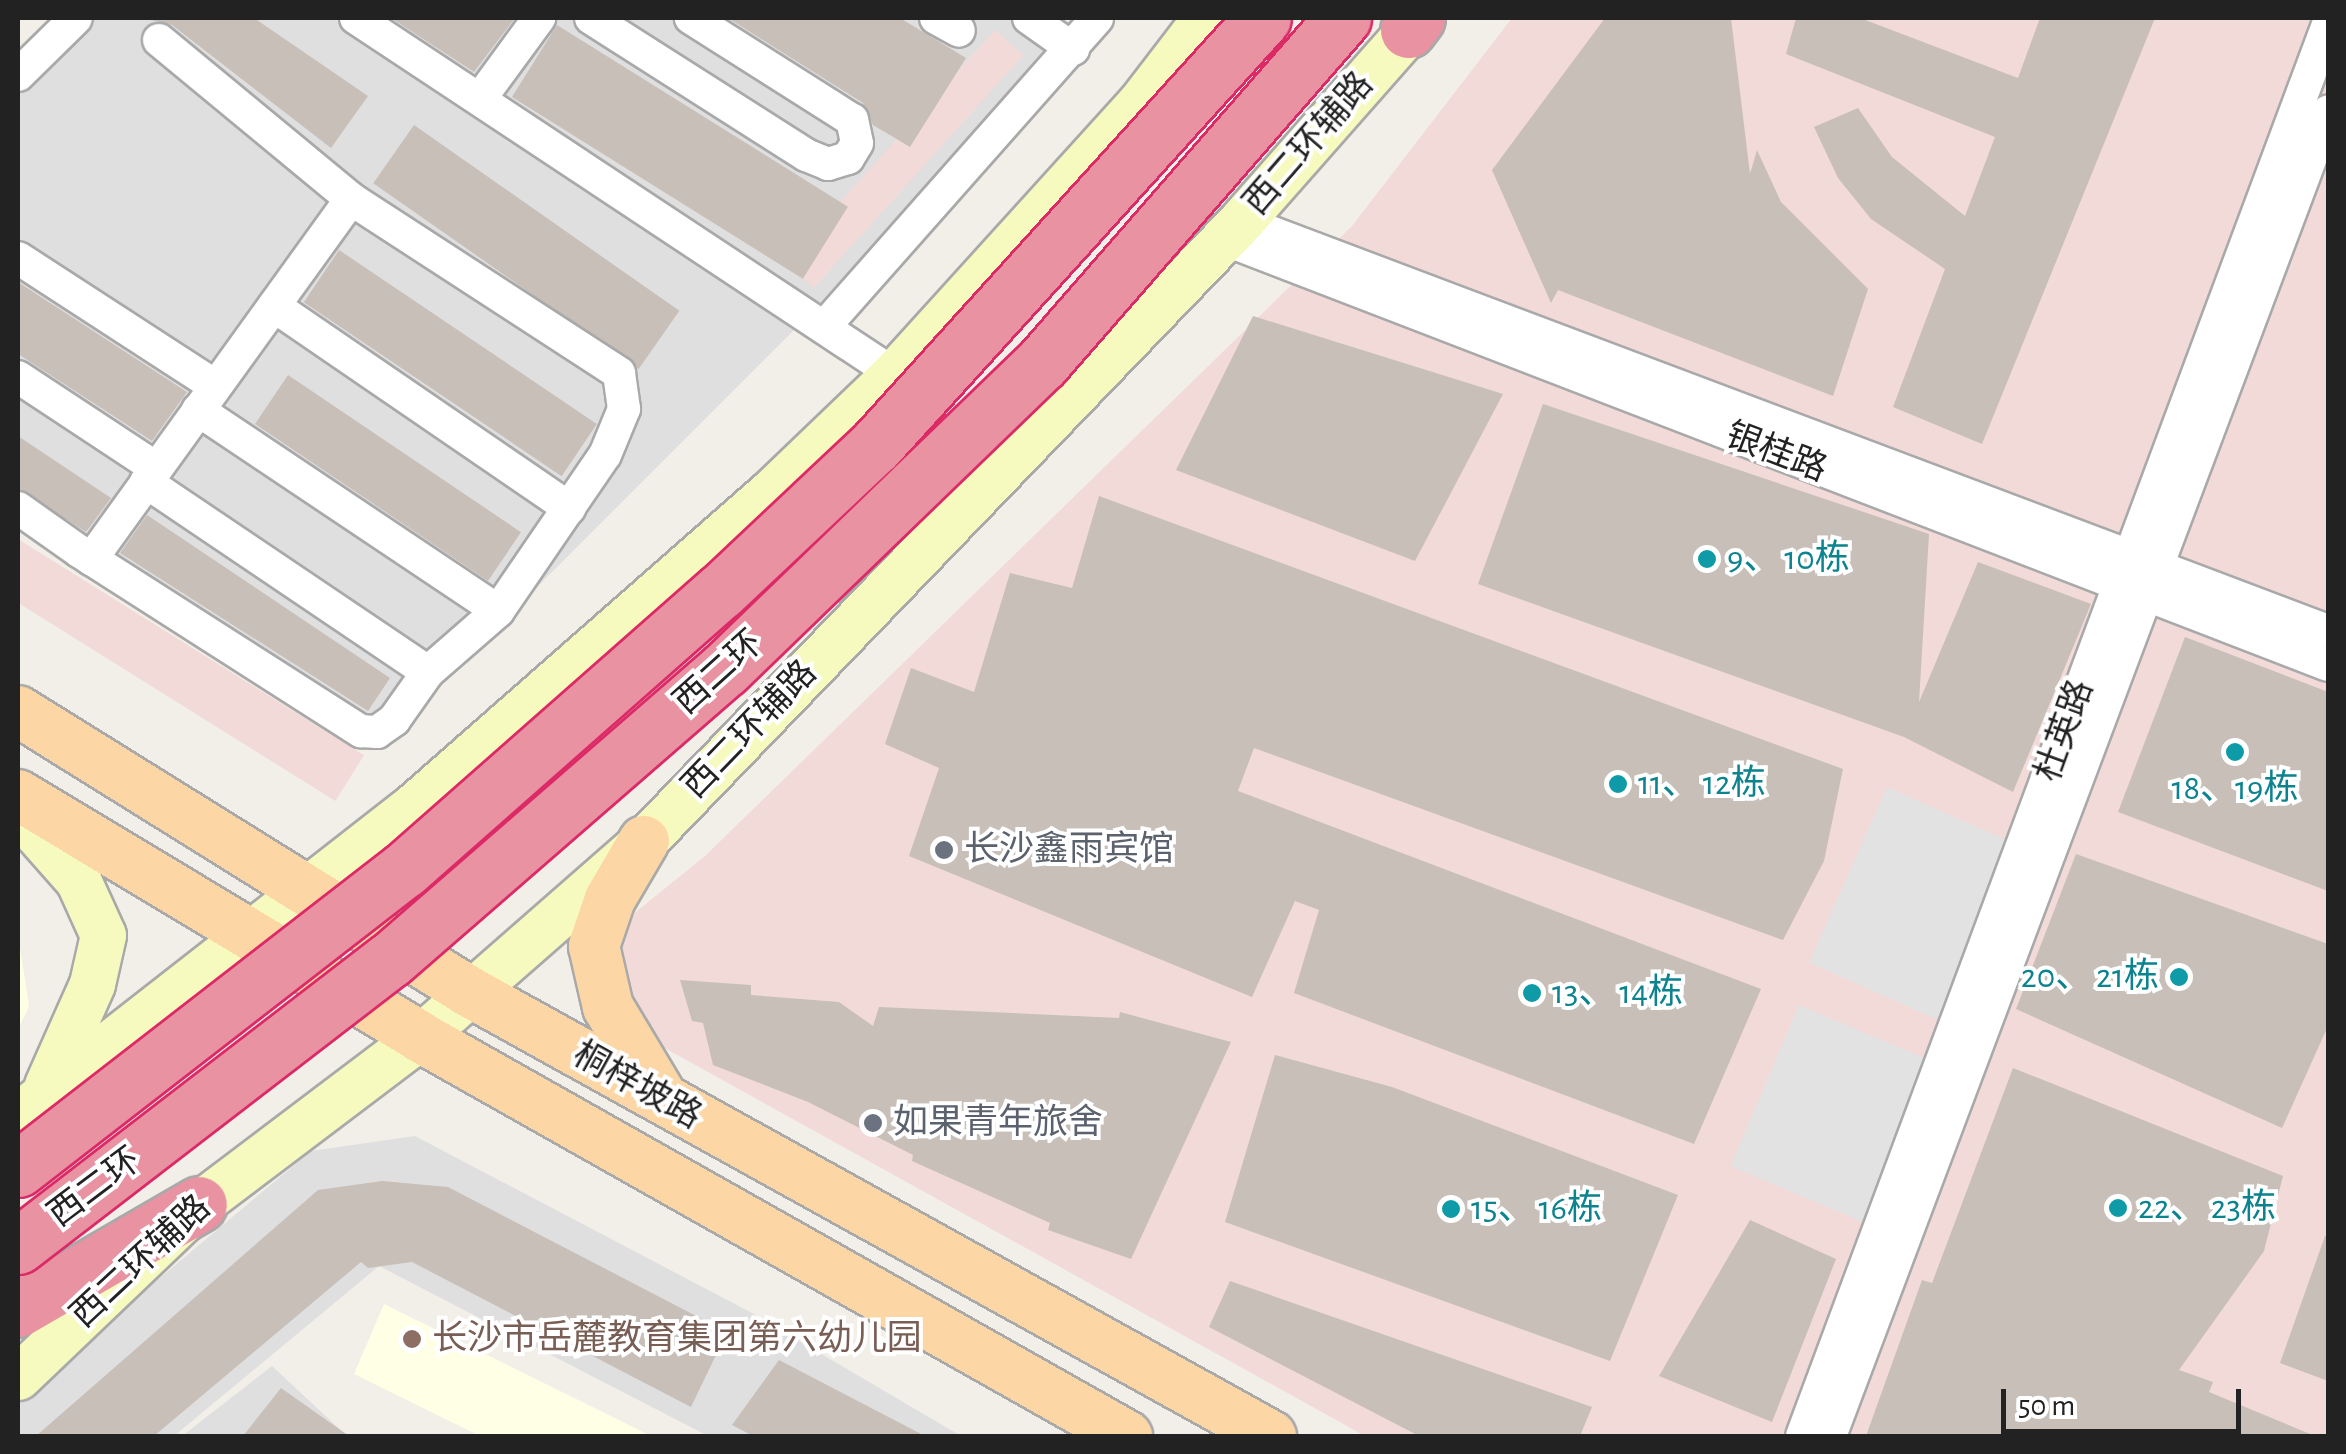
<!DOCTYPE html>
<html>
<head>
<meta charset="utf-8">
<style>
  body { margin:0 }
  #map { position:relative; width:2346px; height:1454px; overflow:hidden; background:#f2efe9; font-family:"Alegreya Sans","Noto Sans SC",sans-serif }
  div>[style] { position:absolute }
  .residential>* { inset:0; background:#e0dfdf }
  .commercial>* { inset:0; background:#f2dad9; transform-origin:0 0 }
  .education>* { inset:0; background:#ffffe5 }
  .parking>* { inset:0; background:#e2e2e2; transform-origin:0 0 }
  .building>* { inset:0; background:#c7bfb8; transform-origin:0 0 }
  .roads { filter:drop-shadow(2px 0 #a9a9a9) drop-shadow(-2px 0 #a9a9a9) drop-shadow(0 2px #a9a9a9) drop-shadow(0 -2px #a9a9a9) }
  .street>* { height:32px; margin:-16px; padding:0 16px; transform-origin:16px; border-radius:16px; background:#fff }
  .secondary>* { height:45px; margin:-22.5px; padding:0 22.5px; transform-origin:22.5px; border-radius:22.5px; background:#f7fabf }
  .primary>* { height:50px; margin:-25px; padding:0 25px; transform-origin:25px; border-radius:25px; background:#fcd6a4 }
  .highway>* { height:55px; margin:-27.5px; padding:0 27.5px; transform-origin:27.5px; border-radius:27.5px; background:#e892a2 }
  .bridges { filter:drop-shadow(2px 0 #dc2a67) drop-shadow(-2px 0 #dc2a67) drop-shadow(0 2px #dc2a67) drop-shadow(0 -2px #dc2a67) }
  .highway-bridge>* { height:55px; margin:-27.5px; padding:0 27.5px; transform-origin:27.5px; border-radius:27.5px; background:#e892a2 }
  .dots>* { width:28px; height:28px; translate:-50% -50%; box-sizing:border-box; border:5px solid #fff; border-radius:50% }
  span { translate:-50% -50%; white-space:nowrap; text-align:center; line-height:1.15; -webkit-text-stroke:8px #fff; paint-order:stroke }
  .street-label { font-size:35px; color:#222 }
  .culture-label { font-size:35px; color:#0d838f }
  .left { translate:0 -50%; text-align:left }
  .right { translate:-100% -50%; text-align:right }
  .worship-label { font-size:35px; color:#5b616d }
  .education-label { font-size:35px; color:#785e54 }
  .frame { position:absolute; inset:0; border:20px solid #222; pointer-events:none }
  .scale { position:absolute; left:2001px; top:1389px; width:240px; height:45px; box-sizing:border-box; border:5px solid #222; border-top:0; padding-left:12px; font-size:30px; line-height:35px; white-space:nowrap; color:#222; -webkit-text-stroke:8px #fff; paint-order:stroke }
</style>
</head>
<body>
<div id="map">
  <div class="residential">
    <div style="clip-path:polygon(65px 18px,1008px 18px,1049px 51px,807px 317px,381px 743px,18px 517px,18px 63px)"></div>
    <div style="clip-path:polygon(415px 1136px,752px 1313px,961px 1436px,708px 1436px,379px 1266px,174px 1436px,18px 1436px,18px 1397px,311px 1151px)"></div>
    <div style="clip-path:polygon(272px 1366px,347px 1436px,182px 1436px)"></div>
  </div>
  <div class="commercial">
    <div style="clip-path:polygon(1512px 18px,2328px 18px,2328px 1436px,1365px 1436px,607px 1016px,574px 962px,705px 856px,1352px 226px)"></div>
    <div style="left:995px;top:30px;width:38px;height:313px;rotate:42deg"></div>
    <div style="left:18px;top:539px;width:408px;height:54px;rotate:32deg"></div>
  </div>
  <div class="education">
    <div style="clip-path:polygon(18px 935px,29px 1006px,18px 1030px)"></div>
    <div style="clip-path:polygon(384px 1304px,651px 1436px,480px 1436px,354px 1374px)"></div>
  </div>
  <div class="parking">
    <div style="left:1887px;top:787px;width:147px;height:192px;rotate:24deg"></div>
    <div style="left:1799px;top:1005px;width:144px;height:175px;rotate:23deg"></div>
  </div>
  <div class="building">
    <div style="clip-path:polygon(142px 18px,254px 18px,368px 96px,331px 148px,172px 25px)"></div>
    <div style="clip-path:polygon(391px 18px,515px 18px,474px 72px)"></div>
    <div style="clip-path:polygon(728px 18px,900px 18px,966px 58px,910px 147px,873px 125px,863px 103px)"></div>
    <div style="clip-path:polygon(1605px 18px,1731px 18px,1750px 174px,1757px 150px,1781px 202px,1868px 289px,1833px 396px,1558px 290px,1551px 303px,1492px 170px)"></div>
    <div style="clip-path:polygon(1796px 18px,1860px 18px,2018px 78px,2040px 18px,2155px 18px,1982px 444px,1893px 407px,1945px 269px,1871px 219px,1838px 178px,1814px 127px,1858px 108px,1892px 157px,1965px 216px,1995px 137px,1786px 54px)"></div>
    <div style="left:557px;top:25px;width:343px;height:85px;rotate:32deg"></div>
    <div style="left:414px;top:125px;width:324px;height:71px;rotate:35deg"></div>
    <div style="left:339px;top:250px;width:311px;height:63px;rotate:34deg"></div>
    <div style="clip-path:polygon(18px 282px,187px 392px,152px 441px,18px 354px)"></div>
    <div style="clip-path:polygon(1253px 316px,1503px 394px,1415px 561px,1176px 470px)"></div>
    <div style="left:288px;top:375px;width:281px;height:59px;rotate:34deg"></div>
    <div style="clip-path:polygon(1543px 404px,1929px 534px,1919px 702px,1978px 562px,2091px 604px,2013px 792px,1904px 737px,1478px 584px)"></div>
    <div style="clip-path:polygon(18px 436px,111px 498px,86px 532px,18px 488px)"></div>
    <div style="clip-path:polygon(1099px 496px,1843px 769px,1824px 861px,1783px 940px,1254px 748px,1238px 791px,1761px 989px,1694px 1144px,1294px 993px,1319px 910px,1295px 901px,1252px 997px,909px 856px,939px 768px,885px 744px,911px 668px,974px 692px,1010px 573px,1072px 588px)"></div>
    <div style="clip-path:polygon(147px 515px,390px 678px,368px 711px,120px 553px)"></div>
    <div style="clip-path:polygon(2185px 637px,2328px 692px,2328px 891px,2118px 812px)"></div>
    <div style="clip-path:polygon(2076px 854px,2328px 944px,2328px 1026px,2282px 1128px,2016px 1009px)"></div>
    <div style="clip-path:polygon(680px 980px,751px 985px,751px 995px,839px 1002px,873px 1026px,879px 1007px,1119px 1018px,1120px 1012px,1231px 1042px,1131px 1259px,1048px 1230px,1050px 1223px,912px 1161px,913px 1155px,808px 1102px,713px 1065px,703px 1023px,692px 1021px)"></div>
    <div style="clip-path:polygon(1275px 1055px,1392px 1087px,1678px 1195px,1610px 1361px,1225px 1222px)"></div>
    <div style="clip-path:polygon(2013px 1068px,2283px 1176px,2264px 1251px,2179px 1370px,2213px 1382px,2209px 1392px,2315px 1436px,1866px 1436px,1922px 1280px,1932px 1283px)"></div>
    <div style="clip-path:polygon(382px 1181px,448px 1187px,727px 1332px,691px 1407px,412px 1262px,368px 1268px,361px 1262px,154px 1436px,36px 1436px,318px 1190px)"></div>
    <div style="clip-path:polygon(1750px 1220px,1836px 1259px,1772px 1422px,1659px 1376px)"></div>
    <div style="clip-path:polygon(2325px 1236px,2328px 1236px,2328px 1381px,2280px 1363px)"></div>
    <div style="clip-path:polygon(1230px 1281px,1592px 1407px,1580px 1436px,1419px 1436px,1209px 1327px)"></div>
    <div style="clip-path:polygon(779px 1360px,925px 1436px,753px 1436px,732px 1425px)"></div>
    <div style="clip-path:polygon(281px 1388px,349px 1436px,243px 1436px)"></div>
  </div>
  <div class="roads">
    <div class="street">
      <div style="left:356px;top:18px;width:645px;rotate:33.49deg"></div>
      <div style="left:591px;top:18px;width:255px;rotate:32.5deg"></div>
      <div style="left:806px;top:155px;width:24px;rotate:22deg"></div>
      <div style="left:828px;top:164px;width:21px;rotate:-17deg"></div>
      <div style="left:848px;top:158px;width:17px;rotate:-59deg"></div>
      <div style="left:857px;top:143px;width:24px;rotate:-102deg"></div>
      <div style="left:852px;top:120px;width:191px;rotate:-147.6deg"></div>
      <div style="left:936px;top:18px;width:26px;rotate:29deg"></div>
      <div style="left:1029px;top:18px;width:54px;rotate:35.2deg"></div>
      <div style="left:159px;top:40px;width:249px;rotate:39.6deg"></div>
      <div style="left:18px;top:75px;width:81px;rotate:-44.5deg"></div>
      <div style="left:482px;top:96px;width:97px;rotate:-53.8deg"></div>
      <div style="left:1241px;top:221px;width:1162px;rotate:20.67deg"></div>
      <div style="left:1224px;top:239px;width:1183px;rotate:21.1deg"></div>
      <div style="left:18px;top:258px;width:235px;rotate:33deg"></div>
      <div style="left:274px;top:306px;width:358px;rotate:34.4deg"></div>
      <div style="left:824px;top:327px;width:412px;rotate:-48.5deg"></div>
      <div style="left:18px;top:377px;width:165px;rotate:33.4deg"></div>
      <div style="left:198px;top:410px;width:361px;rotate:33.8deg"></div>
      <div style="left:146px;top:482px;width:340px;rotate:34deg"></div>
      <div style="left:18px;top:508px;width:75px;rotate:35.2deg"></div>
      <div style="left:79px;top:551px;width:335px;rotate:32.6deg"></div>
      <div style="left:361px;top:731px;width:16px;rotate:4deg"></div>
      <div style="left:377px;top:732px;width:21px;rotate:-35deg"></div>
      <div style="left:394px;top:720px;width:59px;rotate:-54.7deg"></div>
      <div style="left:428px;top:672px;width:93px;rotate:-41.1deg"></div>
      <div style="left:498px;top:611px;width:189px;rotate:-55.6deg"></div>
      <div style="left:605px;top:455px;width:50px;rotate:-67.6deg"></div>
      <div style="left:624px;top:409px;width:36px;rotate:-98deg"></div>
      <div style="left:619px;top:373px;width:320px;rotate:-147deg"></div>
      <div style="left:351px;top:199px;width:444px;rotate:125.8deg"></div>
      <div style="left:1802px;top:1436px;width:1506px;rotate:-69.56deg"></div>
      <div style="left:1830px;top:1436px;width:1415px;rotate:-69.39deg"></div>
    </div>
    <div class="secondary">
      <div style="left:18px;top:812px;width:91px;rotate:48.6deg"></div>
      <div style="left:78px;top:880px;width:60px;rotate:65.6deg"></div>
      <div style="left:103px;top:935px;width:50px;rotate:102.7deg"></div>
      <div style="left:92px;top:984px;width:111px;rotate:114deg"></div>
      <div style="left:18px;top:1115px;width:497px;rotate:-38deg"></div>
      <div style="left:410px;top:809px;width:480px;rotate:-41.3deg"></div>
      <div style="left:771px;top:492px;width:170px;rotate:-43.8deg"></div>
      <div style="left:894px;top:374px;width:365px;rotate:-47.8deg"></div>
      <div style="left:1139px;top:104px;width:108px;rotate:-52.5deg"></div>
      <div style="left:18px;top:1377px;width:250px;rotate:-43.7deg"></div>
      <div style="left:199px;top:1204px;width:277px;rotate:-37.1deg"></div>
      <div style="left:420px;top:1037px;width:298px;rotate:-41.2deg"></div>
      <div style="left:644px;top:841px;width:861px;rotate:-46.08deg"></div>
      <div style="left:1241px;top:221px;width:271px;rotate:-48.6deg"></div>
    </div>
    <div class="primary">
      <div style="left:18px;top:711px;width:530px;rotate:31.89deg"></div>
      <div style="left:468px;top:991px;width:918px;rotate:28.99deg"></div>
      <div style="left:18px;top:795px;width:469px;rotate:31deg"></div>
      <div style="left:420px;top:1037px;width:812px;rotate:29.44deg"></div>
      <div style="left:644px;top:841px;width:67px;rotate:120.4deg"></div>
      <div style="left:610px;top:899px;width:50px;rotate:108.8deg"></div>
      <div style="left:594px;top:946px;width:63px;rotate:77.1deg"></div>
      <div style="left:608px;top:1007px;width:105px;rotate:59deg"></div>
    </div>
    <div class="highway">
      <div style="left:1408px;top:30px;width:15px;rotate:-53deg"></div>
      <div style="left:18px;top:1309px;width:209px;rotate:-30.1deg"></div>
    </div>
  </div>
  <div class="bridges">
    <div class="highway-bridge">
      <div style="left:18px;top:1169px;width:488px;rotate:-37.8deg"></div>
      <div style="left:404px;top:870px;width:422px;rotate:-41.4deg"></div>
      <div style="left:721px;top:591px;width:213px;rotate:-43.3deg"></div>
      <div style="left:876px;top:445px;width:576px;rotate:-47.81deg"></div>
      <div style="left:18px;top:1246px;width:469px;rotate:-37.6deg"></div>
      <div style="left:390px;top:960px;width:444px;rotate:-41deg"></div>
      <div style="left:725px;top:669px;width:441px;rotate:-44deg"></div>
      <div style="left:1042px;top:363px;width:458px;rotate:-48.9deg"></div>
    </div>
  </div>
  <div class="dots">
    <div style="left:1707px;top:559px;background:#0f9aa8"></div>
    <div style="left:2235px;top:752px;background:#0f9aa8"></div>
    <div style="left:1618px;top:784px;background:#0f9aa8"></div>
    <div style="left:944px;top:850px;background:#6b7280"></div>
    <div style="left:2179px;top:977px;background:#0f9aa8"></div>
    <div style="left:1532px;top:993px;background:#0f9aa8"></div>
    <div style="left:873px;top:1123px;background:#6b7280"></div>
    <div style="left:2118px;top:1208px;background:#0f9aa8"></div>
    <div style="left:1451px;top:1209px;background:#0f9aa8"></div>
    <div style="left:412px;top:1339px;background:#8d6e63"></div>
  </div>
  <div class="street-label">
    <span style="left:1309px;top:144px;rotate:-49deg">西二环辅路</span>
    <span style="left:1776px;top:453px;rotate:21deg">银桂路</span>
    <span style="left:719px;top:673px;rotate:-42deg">西二环</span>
    <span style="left:750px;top:730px;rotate:-46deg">西二环辅路</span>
    <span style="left:2065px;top:731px;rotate:-70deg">杜英路</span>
    <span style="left:637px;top:1086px;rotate:29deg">桐梓坡路</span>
    <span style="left:95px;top:1188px;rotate:-37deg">西二环</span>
    <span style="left:141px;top:1262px;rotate:-43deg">西二环辅路</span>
  </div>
  <div class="culture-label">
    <span class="left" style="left:1727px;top:559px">9、 10栋</span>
    <span class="left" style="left:1638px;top:784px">11、 12栋</span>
    <span style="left:2235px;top:789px">18、19栋</span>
    <span class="right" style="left:2159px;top:977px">20、 21栋</span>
    <span class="left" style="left:1552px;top:993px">13、 14栋</span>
    <span class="left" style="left:2138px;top:1208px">22、 23栋</span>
    <span class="left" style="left:1471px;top:1209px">15、 16栋</span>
  </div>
  <div class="worship-label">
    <span class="left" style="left:964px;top:850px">长沙鑫雨宾馆</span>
    <span class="left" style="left:893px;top:1123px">如果青年旅舍</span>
  </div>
  <div class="education-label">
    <span class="left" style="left:432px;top:1339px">长沙市岳麓教育集团第六幼儿园</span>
  </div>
  <div class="frame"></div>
  <div class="scale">50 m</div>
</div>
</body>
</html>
